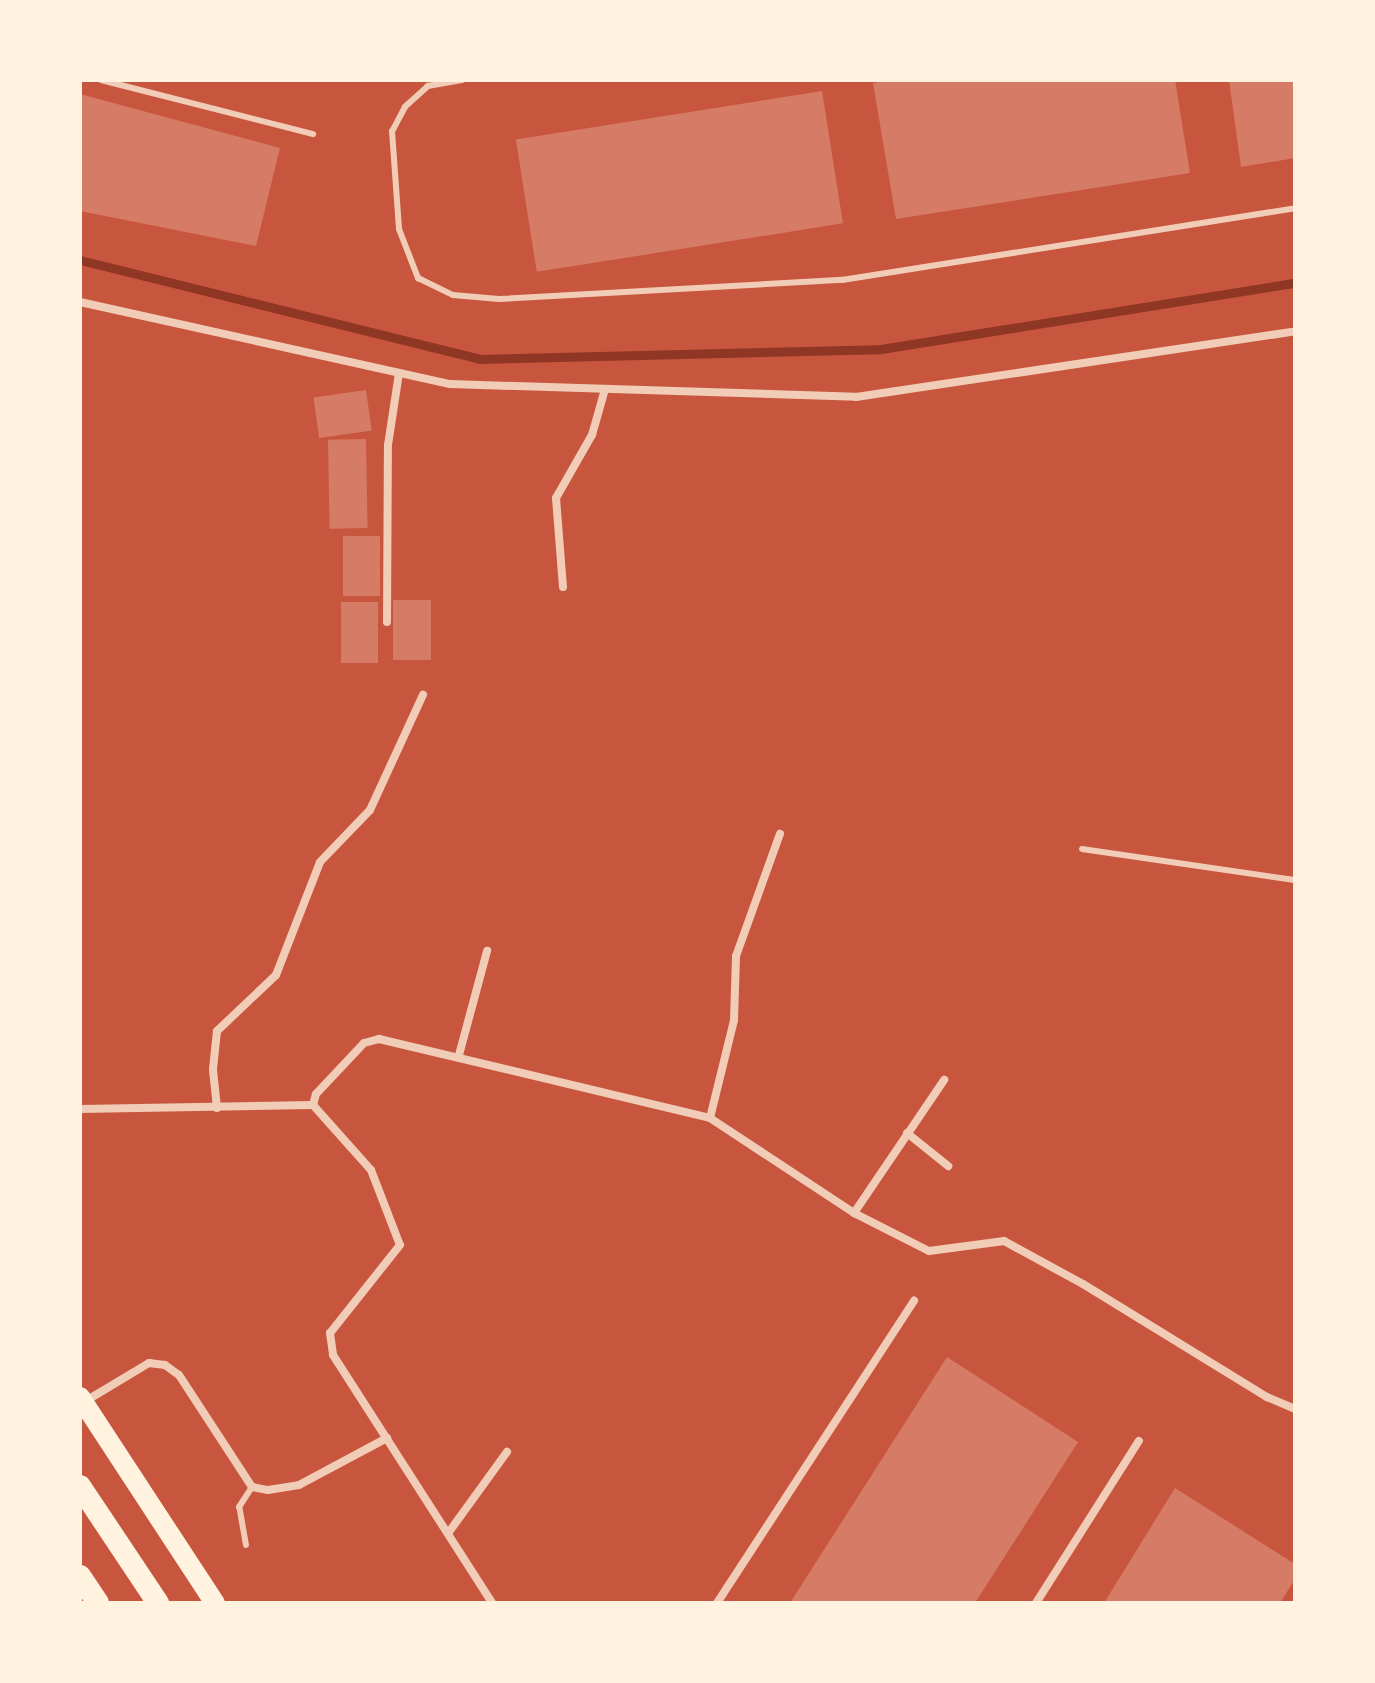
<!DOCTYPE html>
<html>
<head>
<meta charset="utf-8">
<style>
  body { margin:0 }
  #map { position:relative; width:1375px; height:1683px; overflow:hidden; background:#c8553d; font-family:"Golos Text",sans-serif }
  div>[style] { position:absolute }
  .stream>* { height:9px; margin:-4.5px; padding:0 4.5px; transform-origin:4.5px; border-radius:4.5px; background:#8f3625 }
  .building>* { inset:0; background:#d67c66; transform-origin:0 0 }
  .service>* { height:6px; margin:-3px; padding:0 3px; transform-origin:3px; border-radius:3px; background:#f1ccb7 }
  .minor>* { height:8px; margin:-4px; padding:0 4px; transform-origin:4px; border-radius:4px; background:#f1ccb7 }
  .primary>* { height:20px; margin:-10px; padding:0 10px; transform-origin:10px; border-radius:10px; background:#fff3e0 }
  .trunk>* { height:22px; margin:-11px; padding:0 11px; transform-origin:11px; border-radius:11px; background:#fff3e0 }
  span { translate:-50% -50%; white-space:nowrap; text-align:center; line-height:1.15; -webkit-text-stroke:6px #fff3e0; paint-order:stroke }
  .frame { position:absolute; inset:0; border:82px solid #fff3e0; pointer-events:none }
</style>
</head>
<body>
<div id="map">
  <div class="stream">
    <div style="left:80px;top:260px;width:412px;rotate:13.9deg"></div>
    <div style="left:480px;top:359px;width:401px;rotate:-1.4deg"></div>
    <div style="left:881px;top:349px;width:419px;rotate:-9.1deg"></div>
  </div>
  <div class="building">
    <div style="clip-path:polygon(895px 80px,1175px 80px,1190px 173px,896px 219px,873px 83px)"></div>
    <div style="clip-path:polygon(1229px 80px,1295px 80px,1295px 158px,1241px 167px)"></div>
    <div style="left:822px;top:91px;width:134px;height:310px;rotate:81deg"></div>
    <div style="clip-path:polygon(80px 94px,280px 148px,256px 246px,80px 211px)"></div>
    <div style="left:366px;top:390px;width:41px;height:53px;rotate:82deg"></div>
    <div style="left:366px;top:439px;width:89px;height:38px;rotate:89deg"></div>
    <div style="left:343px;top:536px;width:37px;height:60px"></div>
    <div style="left:393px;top:600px;width:38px;height:60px"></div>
    <div style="left:378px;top:602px;width:61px;height:37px;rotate:90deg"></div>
    <div style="clip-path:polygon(947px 1357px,1078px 1442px,975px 1603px,790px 1603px)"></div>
    <div style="clip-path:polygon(1175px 1488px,1295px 1564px,1295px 1579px,1280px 1603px,1104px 1603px)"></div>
  </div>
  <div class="service">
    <div style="left:101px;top:80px;width:219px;rotate:14.3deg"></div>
    <div style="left:462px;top:80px;width:35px;rotate:170deg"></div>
    <div style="left:428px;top:86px;width:31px;rotate:138deg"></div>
    <div style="left:405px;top:107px;width:27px;rotate:118deg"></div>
    <div style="left:392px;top:131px;width:98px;rotate:85.9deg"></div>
    <div style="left:399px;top:229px;width:53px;rotate:68.8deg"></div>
    <div style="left:418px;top:278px;width:39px;rotate:26deg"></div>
    <div style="left:453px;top:295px;width:46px;rotate:5deg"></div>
    <div style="left:499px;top:299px;width:344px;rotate:-3.2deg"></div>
    <div style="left:842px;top:280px;width:459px;rotate:-9deg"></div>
    <div style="left:1082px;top:849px;width:215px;rotate:8.3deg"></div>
    <div style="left:246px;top:1545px;width:39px;rotate:-100deg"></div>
    <div style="left:239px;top:1507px;width:24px;rotate:-57deg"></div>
  </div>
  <div class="minor">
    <div style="left:80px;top:302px;width:379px;rotate:12.5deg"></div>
    <div style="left:450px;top:384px;width:406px;rotate:1.8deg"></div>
    <div style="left:856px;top:397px;width:444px;rotate:-8.5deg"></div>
    <div style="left:563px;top:587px;width:89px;rotate:-94.5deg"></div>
    <div style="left:556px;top:498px;width:73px;rotate:-60.3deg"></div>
    <div style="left:592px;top:435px;width:48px;rotate:-74.2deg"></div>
    <div style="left:387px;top:622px;width:177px;rotate:-89.7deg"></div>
    <div style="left:388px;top:445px;width:73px;rotate:-81.3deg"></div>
    <div style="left:459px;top:1055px;width:108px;rotate:-74.9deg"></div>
    <div style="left:313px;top:1105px;width:11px;rotate:-75deg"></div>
    <div style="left:316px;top:1094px;width:70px;rotate:-46.7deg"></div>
    <div style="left:364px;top:1043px;width:16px;rotate:-15deg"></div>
    <div style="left:379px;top:1039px;width:340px;rotate:13.4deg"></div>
    <div style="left:710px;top:1118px;width:173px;rotate:33.4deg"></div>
    <div style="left:854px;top:1213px;width:84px;rotate:26.9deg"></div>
    <div style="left:929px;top:1251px;width:76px;rotate:-7.6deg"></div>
    <div style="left:1004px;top:1241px;width:90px;rotate:28.6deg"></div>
    <div style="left:1083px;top:1284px;width:216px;rotate:31.6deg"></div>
    <div style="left:1267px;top:1397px;width:30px;rotate:23deg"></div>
    <div style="left:313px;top:1105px;width:87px;rotate:48.3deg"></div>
    <div style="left:371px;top:1170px;width:80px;rotate:68.9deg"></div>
    <div style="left:400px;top:1245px;width:112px;rotate:128.5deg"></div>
    <div style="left:330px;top:1333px;width:22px;rotate:82deg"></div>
    <div style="left:333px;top:1355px;width:295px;rotate:57.3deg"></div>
    <div style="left:217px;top:1108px;width:39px;rotate:-96deg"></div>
    <div style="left:213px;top:1069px;width:38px;rotate:-84deg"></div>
    <div style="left:217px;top:1031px;width:81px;rotate:-43.5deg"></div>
    <div style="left:276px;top:975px;width:121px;rotate:-68.7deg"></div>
    <div style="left:320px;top:862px;width:72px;rotate:-46.1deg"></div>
    <div style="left:370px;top:810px;width:127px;rotate:-65.3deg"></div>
    <div style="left:80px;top:1109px;width:233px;rotate:-1deg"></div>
    <div style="left:710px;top:1118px;width:101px;rotate:-76.2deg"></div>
    <div style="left:734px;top:1020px;width:64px;rotate:-88.2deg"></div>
    <div style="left:736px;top:956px;width:130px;rotate:-70.2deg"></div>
    <div style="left:907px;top:1133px;width:53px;rotate:38.8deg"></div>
    <div style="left:854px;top:1213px;width:161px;rotate:-55.9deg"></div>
    <div style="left:84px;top:1402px;width:76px;rotate:-31deg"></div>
    <div style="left:149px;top:1363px;width:16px;rotate:7deg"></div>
    <div style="left:165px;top:1365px;width:17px;rotate:36deg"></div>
    <div style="left:179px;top:1375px;width:134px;rotate:56.9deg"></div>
    <div style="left:252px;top:1487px;width:16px;rotate:11deg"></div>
    <div style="left:268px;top:1490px;width:31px;rotate:-9deg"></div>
    <div style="left:299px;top:1485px;width:100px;rotate:-28.1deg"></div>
    <div style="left:449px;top:1532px;width:99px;rotate:-54.1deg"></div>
    <div style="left:717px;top:1603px;width:361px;rotate:-56.9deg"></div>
    <div style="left:1036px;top:1603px;width:192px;rotate:-57.6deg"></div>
  </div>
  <div class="primary">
    <div style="left:80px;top:1397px;width:246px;rotate:56.8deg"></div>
  </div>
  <div class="trunk">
    <div style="left:80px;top:1486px;width:141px;rotate:56.3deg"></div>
    <div style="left:80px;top:1576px;width:32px;rotate:56deg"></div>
  </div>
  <div class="frame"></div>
</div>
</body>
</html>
